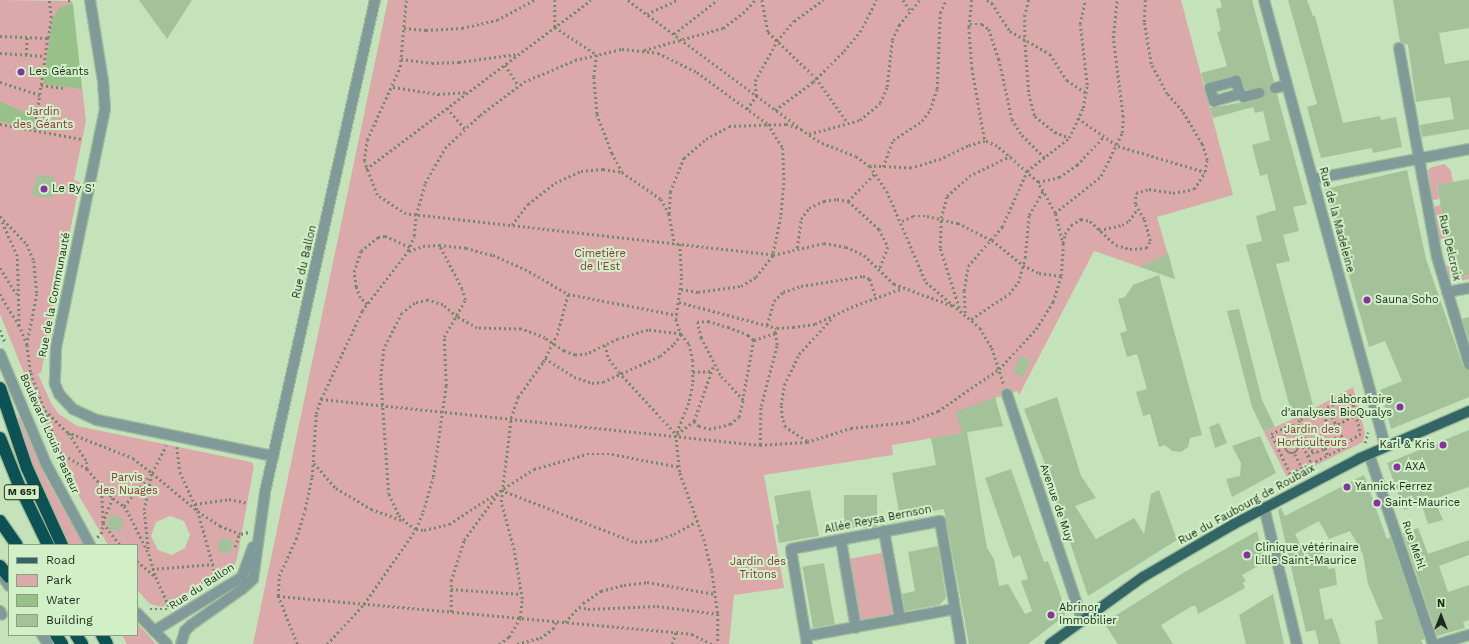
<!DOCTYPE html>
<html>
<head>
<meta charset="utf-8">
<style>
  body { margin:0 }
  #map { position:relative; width:1469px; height:644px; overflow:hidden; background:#c4e3ba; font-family:"Work Sans",sans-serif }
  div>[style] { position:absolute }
  .green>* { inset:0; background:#dba9aa; transform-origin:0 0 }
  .water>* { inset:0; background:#98c18a }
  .building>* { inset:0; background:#a4c29a; transform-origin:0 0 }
  .minor-tunnel>* { height:10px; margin-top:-5px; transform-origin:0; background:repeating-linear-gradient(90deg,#a3be9a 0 10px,transparent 0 15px) }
  .path>* { height:2.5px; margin-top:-1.25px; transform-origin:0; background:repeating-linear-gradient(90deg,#74896d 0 2px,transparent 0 5px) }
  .path>.ring { margin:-1.25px; padding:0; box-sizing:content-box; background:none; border:2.5px solid #74896d; border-radius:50% }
  .roads { filter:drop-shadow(1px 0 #a3be9a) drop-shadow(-1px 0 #a3be9a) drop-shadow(0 1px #a3be9a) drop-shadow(0 -1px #a3be9a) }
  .minor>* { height:10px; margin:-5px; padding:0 5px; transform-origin:5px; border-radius:5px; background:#809a9a }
  .major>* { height:10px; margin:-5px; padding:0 5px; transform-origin:5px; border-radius:5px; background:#336567 }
  .highway>* { height:12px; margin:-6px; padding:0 6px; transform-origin:6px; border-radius:6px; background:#0c5255 }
  .dots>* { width:11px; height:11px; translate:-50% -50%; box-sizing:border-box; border:2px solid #d1f0c7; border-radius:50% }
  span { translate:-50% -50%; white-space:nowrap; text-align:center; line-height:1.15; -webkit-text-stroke:4px #d1f0c7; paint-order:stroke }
  .shield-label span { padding:1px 3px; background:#d1f0c7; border:1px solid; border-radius:3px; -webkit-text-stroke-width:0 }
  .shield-label { font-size:10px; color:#1e291a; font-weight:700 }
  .poi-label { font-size:11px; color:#1e291a }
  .left { translate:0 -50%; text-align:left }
  .right { translate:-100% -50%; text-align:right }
  .park-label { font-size:11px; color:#8a343b }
  .street-label { font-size:11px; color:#1e291a }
  .legend { position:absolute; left:8px; top:544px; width:130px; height:92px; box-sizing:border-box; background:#d1f0c7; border:1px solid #89a082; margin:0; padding:5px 7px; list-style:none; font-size:12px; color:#1e291a }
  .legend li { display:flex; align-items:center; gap:8px; height:20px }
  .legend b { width:20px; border:1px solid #89a082 }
  .north { position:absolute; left:1421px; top:596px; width:40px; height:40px; -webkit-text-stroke:3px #d1f0c7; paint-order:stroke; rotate:0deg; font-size:11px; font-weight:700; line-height:16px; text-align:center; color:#1e291a }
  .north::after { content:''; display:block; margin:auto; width:14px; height:18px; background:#1e291a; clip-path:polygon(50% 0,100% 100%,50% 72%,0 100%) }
</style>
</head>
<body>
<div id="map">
  <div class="green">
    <div style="clip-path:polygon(evenodd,0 0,72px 1px,86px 121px,74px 180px,80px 182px,41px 373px,38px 374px,52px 405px,59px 414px,77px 426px,251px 462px,254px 466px,237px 559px,234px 566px,162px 607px,150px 604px,137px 590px,137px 545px,108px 545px,79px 496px,39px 410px,0 314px,0 0,170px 516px,184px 521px,190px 535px,185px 548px,172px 555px,158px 550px,151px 536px,156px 522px,170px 516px)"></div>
    <div style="clip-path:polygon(388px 0,1181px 0,1233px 195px,1157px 217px,1175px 279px,1094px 251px,1019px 395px,1017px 391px,995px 398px,1003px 426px,892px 445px,893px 455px,764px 475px,784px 588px,734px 595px,729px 644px,253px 644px)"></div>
    <div style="clip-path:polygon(1445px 164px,1451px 171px,1453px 182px,1437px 186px,1439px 199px,1432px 200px,1428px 170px,1432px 167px)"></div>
    <div style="left:1441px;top:205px;width:34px;height:8px;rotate:80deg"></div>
    <div style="clip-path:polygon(1456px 265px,1458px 277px,1469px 275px,1469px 279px,1459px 281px,1449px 277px,1446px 266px)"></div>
    <div style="clip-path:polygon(1353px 387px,1365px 432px,1363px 442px,1288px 479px,1264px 432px,1293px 419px,1292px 415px,1313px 409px)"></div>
    <div style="clip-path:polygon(19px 417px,48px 482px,84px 545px,68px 545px,34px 471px,14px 418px)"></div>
    <div style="left:893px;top:551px;width:66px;height:56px;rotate:80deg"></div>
    <div style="clip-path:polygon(137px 623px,156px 644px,127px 644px,122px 635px,137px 635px)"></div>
  </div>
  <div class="water">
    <div style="clip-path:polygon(73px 4px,82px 89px,43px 84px,53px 18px,60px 7px)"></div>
    <div style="clip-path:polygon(0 102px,35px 116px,33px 128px,0 121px)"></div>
  </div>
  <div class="building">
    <div style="clip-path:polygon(139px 0,192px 0,167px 39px)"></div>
    <div style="clip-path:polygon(1220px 0,1252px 0,1274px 82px,1269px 86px,1269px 90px,1277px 94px,1307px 204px,1293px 207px,1299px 231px,1283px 235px,1290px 261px,1276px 264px,1314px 409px,1292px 415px,1246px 245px,1262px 241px,1256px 216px,1276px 210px,1267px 174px,1260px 176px,1252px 145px,1270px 140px,1263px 111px,1255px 113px,1253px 107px,1213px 118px,1210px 108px,1261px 99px,1265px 92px,1260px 87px,1246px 90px,1238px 75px,1204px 84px,1201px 73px,1227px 66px,1217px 32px,1221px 31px,1216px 9px,1222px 7px)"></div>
    <div style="clip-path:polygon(1288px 0,1307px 0,1313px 16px,1315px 16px,1343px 123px,1380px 116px,1381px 120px,1396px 117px,1402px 147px,1373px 153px,1372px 148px,1321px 158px,1307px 107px,1317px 104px)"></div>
    <div style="clip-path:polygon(1393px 0,1469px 0,1469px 28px,1439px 33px,1445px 64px,1469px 60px,1469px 129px,1422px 137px,1420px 125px,1454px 119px,1450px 97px,1416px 102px,1408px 45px,1400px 42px)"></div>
    <div style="clip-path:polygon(1407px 170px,1426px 259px,1463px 366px,1469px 370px,1469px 397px,1391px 429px,1380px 390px,1402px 381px,1385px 341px,1369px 347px,1325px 189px)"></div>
    <div style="clip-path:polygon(38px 174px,54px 177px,56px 183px,51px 199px,31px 195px)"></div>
    <div style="clip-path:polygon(1469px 179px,1469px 275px,1458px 277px,1454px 251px,1449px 252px,1437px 185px)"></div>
    <div style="clip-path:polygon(1168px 253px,1175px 279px,1140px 267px)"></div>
    <div style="clip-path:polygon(1159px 275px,1202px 435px,1190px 438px,1188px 447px,1181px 452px,1172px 451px,1165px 445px,1159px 447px,1150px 414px,1143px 416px,1136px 392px,1147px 389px,1137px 354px,1127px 357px,1120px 333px,1127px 331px,1118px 299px,1125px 297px,1133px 285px)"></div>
    <div style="clip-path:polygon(1239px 309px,1262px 400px,1275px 427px,1264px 432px,1252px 407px,1227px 311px)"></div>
    <div style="clip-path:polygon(1469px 317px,1469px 341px,1462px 319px)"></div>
    <div style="left:1020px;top:356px;width:11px;height:18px;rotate:22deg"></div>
    <div style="clip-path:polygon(995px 397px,1003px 426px,967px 432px,987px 548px,994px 559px,999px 586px,1008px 584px,1025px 614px,1032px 611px,1021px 581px,1028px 579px,1020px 555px,1013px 558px,985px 478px,1011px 469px,1044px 562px,1048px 561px,1066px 611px,1064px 616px,1028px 644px,969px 644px,944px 509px,900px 517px,892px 473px,936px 465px,931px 438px,962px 433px,956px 412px)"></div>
    <div style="clip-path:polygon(1057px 397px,1081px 476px,1096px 498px,1075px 506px,1096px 539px,1134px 518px,1144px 534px,1151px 494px,1159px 490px,1177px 540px,1088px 596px,1051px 486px,1053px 485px,1024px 409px)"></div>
    <div style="clip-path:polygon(1219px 423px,1227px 443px,1215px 448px,1209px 427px)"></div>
    <div style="clip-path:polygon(1469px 430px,1469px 487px,1434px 499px,1443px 520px,1428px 524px,1421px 503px,1404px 510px,1387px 463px)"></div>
    <div style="clip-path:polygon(1260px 436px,1276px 473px,1232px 497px,1226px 479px,1240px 476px,1241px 463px,1232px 446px)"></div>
    <div style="clip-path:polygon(1364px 475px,1387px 539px,1390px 537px,1425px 639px,1421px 640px,1423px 644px,1378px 644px,1375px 621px,1383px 619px,1368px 584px,1363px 555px,1350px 531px,1329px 539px,1319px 521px,1295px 534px,1305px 554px,1322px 545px,1328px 569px,1335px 568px,1337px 585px,1319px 589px,1325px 620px,1332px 618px,1341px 644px,1319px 644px,1315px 630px,1306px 632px,1278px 510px,1281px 508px,1285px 516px)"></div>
    <div style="clip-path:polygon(810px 490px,819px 536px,779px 543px,776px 525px,779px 524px,774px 496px)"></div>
    <div style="left:844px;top:495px;width:33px;height:33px"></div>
    <div style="left:110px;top:515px;width:14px;height:14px;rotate:12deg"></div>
    <div style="clip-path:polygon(1418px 528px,1428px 554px,1469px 540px,1469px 555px,1439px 566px,1448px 592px,1469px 585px,1469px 620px,1463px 622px,1465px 628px,1437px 636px,1403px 533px)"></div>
    <div style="clip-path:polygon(1257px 531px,1265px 562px,1242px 575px,1246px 581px,1243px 583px,1245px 588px,1198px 614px,1196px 606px,1192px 606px,1161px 625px,1173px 644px,1118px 644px,1104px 623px,1183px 573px)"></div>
    <div style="left:220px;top:538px;width:13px;height:14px;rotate:9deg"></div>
    <div style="clip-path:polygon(938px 546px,946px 598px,939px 605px,905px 611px,902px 594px,915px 591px,908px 552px)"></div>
    <div style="left:824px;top:563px;width:62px;height:22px;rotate:80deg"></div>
    <div style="clip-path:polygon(1273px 594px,1284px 644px,1246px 644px,1239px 615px)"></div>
  </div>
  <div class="minor-tunnel">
    <div style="left:1259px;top:93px;width:17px;rotate:-17deg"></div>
  </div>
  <div class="path">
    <div style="left:68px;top:0;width:4px;rotate:14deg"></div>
    <div style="left:555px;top:0;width:27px;rotate:90deg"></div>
    <div style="left:555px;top:27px;width:50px;rotate:33.7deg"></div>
    <div style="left:597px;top:55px;width:22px;rotate:98deg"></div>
    <div style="left:594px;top:77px;width:37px;rotate:85deg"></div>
    <div style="left:597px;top:114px;width:42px;rotate:69deg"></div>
    <div style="left:612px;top:153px;width:21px;rotate:62deg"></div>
    <div style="left:622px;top:172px;width:47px;rotate:34.7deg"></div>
    <div style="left:661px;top:199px;width:17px;rotate:62deg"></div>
    <div style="left:669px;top:214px;width:31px;rotate:79deg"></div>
    <div style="left:628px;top:0;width:213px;rotate:36.6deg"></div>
    <div style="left:762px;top:0;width:33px;rotate:79deg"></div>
    <div style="left:768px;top:32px;width:66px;rotate:43.8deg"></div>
    <div style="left:816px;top:78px;width:55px;rotate:54.6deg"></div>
    <div style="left:903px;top:0;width:12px;rotate:55deg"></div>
    <div style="left:972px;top:0;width:27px;rotate:96deg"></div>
    <div style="left:969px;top:27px;width:41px;rotate:85.8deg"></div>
    <div style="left:972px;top:68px;width:74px;rotate:79.9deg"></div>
    <div style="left:987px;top:0;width:6px;rotate:31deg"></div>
    <div style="left:992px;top:3px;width:33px;rotate:57deg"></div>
    <div style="left:1010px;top:31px;width:46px;rotate:29.9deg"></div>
    <div style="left:1050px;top:54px;width:31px;rotate:57deg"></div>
    <div style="left:1067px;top:80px;width:23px;rotate:34deg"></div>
    <div style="left:1029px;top:0;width:16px;rotate:105deg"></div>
    <div style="left:1025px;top:15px;width:25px;rotate:90deg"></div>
    <div style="left:1025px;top:40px;width:54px;rotate:85.8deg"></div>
    <div style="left:1029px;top:94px;width:23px;rotate:75deg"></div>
    <div style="left:1035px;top:116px;width:26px;rotate:39deg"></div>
    <div style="left:1055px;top:132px;width:15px;rotate:23deg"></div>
    <div style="left:647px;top:14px;width:33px;rotate:-25deg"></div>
    <div style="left:970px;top:24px;width:12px"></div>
    <div style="left:982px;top:24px;width:9px;rotate:36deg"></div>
    <div style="left:989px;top:29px;width:32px;rotate:72deg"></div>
    <div style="left:999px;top:59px;width:61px;rotate:77.8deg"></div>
    <div style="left:1012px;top:119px;width:19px;rotate:58deg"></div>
    <div style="left:1022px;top:135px;width:33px;rotate:45deg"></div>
    <div style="left:404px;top:28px;width:22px;rotate:5deg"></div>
    <div style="left:426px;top:30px;width:36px;rotate:-3deg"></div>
    <div style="left:462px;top:28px;width:36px;rotate:-13deg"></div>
    <div style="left:497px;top:20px;width:42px;rotate:-28.4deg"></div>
    <div style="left:674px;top:34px;width:55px;rotate:-38.3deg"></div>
    <div style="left:0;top:36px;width:48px;rotate:2.4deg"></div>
    <div style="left:48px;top:38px;width:93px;rotate:98deg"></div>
    <div style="left:48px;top:38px;width:20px;rotate:-81deg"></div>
    <div style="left:51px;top:18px;width:18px;rotate:-96deg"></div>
    <div style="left:644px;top:50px;width:82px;rotate:-15.6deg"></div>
    <div style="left:723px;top:28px;width:25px;rotate:-37deg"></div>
    <div style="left:743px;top:13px;width:18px;rotate:-47deg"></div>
    <div style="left:0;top:53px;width:45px;rotate:3.8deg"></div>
    <div style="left:26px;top:55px;width:18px;rotate:-87deg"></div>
    <div style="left:401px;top:59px;width:31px;rotate:7deg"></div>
    <div style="left:432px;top:63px;width:27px;rotate:-2deg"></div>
    <div style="left:459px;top:62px;width:60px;rotate:-7.7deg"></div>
    <div style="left:505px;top:65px;width:25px;rotate:56deg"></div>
    <div style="left:0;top:82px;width:42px;rotate:18deg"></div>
    <div style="left:41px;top:85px;width:22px;rotate:8deg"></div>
    <div style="left:393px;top:87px;width:46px;rotate:8.8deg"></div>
    <div style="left:438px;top:94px;width:30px;rotate:-4deg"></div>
    <div style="left:447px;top:108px;width:28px;rotate:49deg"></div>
    <div style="left:747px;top:109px;width:16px;rotate:-55deg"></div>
    <div style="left:756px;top:96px;width:15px;rotate:-94deg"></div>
    <div style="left:755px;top:81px;width:46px;rotate:-61.2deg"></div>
    <div style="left:777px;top:41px;width:26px;rotate:-50deg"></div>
    <div style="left:794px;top:21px;width:36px;rotate:-36deg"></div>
    <div style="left:775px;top:110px;width:47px;rotate:-36.4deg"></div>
    <div style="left:813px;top:82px;width:44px;rotate:-45deg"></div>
    <div style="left:844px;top:51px;width:25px;rotate:-50deg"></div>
    <div style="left:860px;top:32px;width:36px;rotate:-63deg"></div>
    <div style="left:1078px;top:118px;width:49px;rotate:35deg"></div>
    <div style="left:1118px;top:146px;width:91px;rotate:16.6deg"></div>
    <div style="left:0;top:124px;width:83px;rotate:10.4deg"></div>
    <div style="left:809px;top:134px;width:53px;rotate:-15.4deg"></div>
    <div style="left:860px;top:120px;width:26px;rotate:-40deg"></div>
    <div style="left:880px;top:103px;width:17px;rotate:-66deg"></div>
    <div style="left:887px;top:87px;width:47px;rotate:-83.9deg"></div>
    <div style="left:892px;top:40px;width:17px;rotate:-65deg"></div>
    <div style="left:899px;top:25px;width:33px;rotate:-50deg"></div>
    <div style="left:883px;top:167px;width:29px;rotate:-70deg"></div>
    <div style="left:893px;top:140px;width:35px;rotate:-33deg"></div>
    <div style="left:922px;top:121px;width:14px;rotate:-54deg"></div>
    <div style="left:930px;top:110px;width:22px;rotate:-72deg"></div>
    <div style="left:937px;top:89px;width:76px;rotate:-87.7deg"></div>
    <div style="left:940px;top:13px;width:14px;rotate:-65deg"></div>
    <div style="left:366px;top:169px;width:281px;rotate:-36.9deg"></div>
    <div style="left:1038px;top:182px;width:22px;rotate:-13deg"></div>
    <div style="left:1059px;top:177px;width:22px;rotate:-34deg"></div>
    <div style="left:1077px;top:165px;width:40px;rotate:-47deg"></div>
    <div style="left:848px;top:201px;width:39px;rotate:-46deg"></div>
    <div style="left:1055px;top:213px;width:59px;rotate:-38.8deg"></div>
    <div style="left:1101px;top:176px;width:48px;rotate:-64deg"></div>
    <div style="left:1122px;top:133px;width:16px;rotate:-86deg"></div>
    <div style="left:1123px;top:117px;width:80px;rotate:-97.2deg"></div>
    <div style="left:1113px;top:38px;width:38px;rotate:-84deg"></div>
    <div style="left:669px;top:214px;width:22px;rotate:-87deg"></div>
    <div style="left:670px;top:192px;width:37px;rotate:-68deg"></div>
    <div style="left:684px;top:158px;width:29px;rotate:-41deg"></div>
    <div style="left:706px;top:139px;width:26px;rotate:-29deg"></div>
    <div style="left:729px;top:126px;width:57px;rotate:-2deg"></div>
    <div style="left:786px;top:124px;width:16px;rotate:18deg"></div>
    <div style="left:801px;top:129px;width:25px;rotate:34deg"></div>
    <div style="left:822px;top:143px;width:36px;rotate:21deg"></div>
    <div style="left:856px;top:156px;width:17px;rotate:36deg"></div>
    <div style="left:870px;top:166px;width:30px;rotate:56deg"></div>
    <div style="left:887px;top:191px;width:99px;rotate:66.8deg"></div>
    <div style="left:926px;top:282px;width:71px;rotate:40.4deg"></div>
    <div style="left:980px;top:328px;width:23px;rotate:59deg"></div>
    <div style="left:992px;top:348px;width:38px;rotate:72deg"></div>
    <div style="left:0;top:216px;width:39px;rotate:46deg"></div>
    <div style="left:27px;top:244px;width:18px;rotate:68deg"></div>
    <div style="left:34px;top:261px;width:33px;rotate:85deg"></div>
    <div style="left:37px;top:294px;width:52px;rotate:101.1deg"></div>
    <div style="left:27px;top:345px;width:21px;rotate:-113deg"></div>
    <div style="left:19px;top:326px;width:70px;rotate:-91.6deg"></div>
    <div style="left:17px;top:256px;width:39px;rotate:-114deg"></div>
    <div style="left:902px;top:221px;width:12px;rotate:-24deg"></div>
    <div style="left:913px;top:216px;width:14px"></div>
    <div style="left:927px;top:216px;width:32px;rotate:13deg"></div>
    <div style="left:958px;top:223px;width:38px;rotate:27deg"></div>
    <div style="left:992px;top:240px;width:40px;rotate:39deg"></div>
    <div style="left:1023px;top:265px;width:18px;rotate:27deg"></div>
    <div style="left:1039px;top:273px;width:22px;rotate:8deg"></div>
    <div style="left:512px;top:225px;width:26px;rotate:-53deg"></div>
    <div style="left:528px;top:204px;width:34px;rotate:-38deg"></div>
    <div style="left:555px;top:183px;width:29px;rotate:-25deg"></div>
    <div style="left:581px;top:171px;width:22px;rotate:-5deg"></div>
    <div style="left:603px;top:169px;width:19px;rotate:9deg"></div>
    <div style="left:1099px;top:230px;width:24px;rotate:-12deg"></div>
    <div style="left:1122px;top:225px;width:8px;rotate:-30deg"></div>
    <div style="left:1129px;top:221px;width:14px;rotate:-56deg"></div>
    <div style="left:1063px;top:243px;width:9px;rotate:-77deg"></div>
    <div style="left:1065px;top:234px;width:11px;rotate:-56deg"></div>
    <div style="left:1071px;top:225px;width:12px;rotate:-31deg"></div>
    <div style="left:1081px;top:219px;width:9px;rotate:13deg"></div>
    <div style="left:1090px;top:221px;width:35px;rotate:43deg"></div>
    <div style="left:1116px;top:245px;width:15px;rotate:16deg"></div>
    <div style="left:1130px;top:249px;width:16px;rotate:-4deg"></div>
    <div style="left:1146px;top:248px;width:8px;rotate:-60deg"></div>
    <div style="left:1150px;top:241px;width:23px;rotate:-105deg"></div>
    <div style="left:1144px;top:219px;width:17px;rotate:-121deg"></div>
    <div style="left:1135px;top:204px;width:11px;rotate:-85deg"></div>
    <div style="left:1136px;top:193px;width:14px;rotate:-17deg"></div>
    <div style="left:1149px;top:189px;width:24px;rotate:9deg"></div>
    <div style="left:1173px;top:193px;width:21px;rotate:-11deg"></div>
    <div style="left:1194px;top:189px;width:20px;rotate:-57deg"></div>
    <div style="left:1205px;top:172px;width:12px;rotate:-81deg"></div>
    <div style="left:1207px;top:160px;width:17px;rotate:-107deg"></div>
    <div style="left:1202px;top:144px;width:39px;rotate:-121deg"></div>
    <div style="left:1182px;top:111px;width:23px;rotate:-131deg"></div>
    <div style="left:1167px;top:94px;width:34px;rotate:-118deg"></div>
    <div style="left:1151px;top:64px;width:43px;rotate:-99.5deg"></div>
    <div style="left:1144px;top:22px;width:22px;rotate:-87deg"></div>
    <div style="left:680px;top:244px;width:34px;rotate:87deg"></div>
    <div style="left:682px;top:278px;width:41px;rotate:98.3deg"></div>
    <div style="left:676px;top:319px;width:16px;rotate:72deg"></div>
    <div style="left:681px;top:334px;width:13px;rotate:51deg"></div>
    <div style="left:689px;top:344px;width:16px;rotate:76deg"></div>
    <div style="left:693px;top:360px;width:24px;rotate:90deg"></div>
    <div style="left:693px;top:384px;width:19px;rotate:102deg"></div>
    <div style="left:689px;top:403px;width:35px;rotate:112deg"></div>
    <div style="left:676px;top:435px;width:38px;rotate:84deg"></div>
    <div style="left:680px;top:473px;width:70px;rotate:70deg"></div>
    <div style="left:704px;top:539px;width:33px;rotate:76deg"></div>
    <div style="left:712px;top:571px;width:43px;rotate:82.1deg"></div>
    <div style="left:718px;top:614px;width:30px;rotate:90deg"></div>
    <div style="left:797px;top:248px;width:29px;rotate:-82deg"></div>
    <div style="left:801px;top:219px;width:14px;rotate:-54deg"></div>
    <div style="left:809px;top:208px;width:17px;rotate:-25deg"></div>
    <div style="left:824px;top:201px;width:13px;rotate:-9deg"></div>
    <div style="left:837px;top:199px;width:11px;rotate:10deg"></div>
    <div style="left:848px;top:201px;width:42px;rotate:42.1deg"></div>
    <div style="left:879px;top:229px;width:20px;rotate:63deg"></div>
    <div style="left:888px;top:247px;width:23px;rotate:110deg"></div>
    <div style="left:409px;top:251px;width:15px;rotate:-20deg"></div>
    <div style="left:423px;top:246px;width:16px;rotate:-4deg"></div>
    <div style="left:439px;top:245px;width:27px;rotate:6deg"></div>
    <div style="left:466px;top:248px;width:28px;rotate:15deg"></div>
    <div style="left:493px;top:255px;width:35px;rotate:24deg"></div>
    <div style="left:525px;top:269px;width:50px;rotate:30.2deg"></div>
    <div style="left:568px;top:294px;width:111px;rotate:10.9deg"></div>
    <div style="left:0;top:268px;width:31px;rotate:57deg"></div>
    <div style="left:681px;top:289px;width:17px;rotate:10deg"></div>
    <div style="left:698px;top:292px;width:43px;rotate:-7.9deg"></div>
    <div style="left:741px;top:286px;width:17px;rotate:-31deg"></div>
    <div style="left:756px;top:277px;width:28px;rotate:-52deg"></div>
    <div style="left:773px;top:255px;width:52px;rotate:-13.2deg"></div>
    <div style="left:824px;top:243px;width:22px;rotate:10deg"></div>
    <div style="left:846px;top:247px;width:20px;rotate:24deg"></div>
    <div style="left:864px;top:255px;width:42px;rotate:44deg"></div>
    <div style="left:894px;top:284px;width:63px;rotate:20.4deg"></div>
    <div style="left:0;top:294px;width:37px;rotate:59deg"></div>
    <div style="left:679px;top:302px;width:101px;rotate:14.9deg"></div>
    <div style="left:777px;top:328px;width:16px;rotate:-4deg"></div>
    <div style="left:793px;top:327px;width:22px;rotate:-8deg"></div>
    <div style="left:815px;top:324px;width:40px;rotate:-25deg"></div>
    <div style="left:851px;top:307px;width:55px;rotate:-20.1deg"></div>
    <div style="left:367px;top:304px;width:9px;rotate:-139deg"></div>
    <div style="left:360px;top:298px;width:12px;rotate:-110deg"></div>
    <div style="left:356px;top:287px;width:15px;rotate:-98deg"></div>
    <div style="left:354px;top:272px;width:22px;rotate:-72deg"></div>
    <div style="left:361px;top:251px;width:22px;rotate:-39deg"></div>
    <div style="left:378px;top:237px;width:7px;rotate:-8deg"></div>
    <div style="left:385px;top:236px;width:27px;rotate:24deg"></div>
    <div style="left:959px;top:308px;width:63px;rotate:-107.6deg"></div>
    <div style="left:940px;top:248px;width:30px;rotate:-88deg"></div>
    <div style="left:941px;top:218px;width:23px;rotate:-75deg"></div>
    <div style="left:947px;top:196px;width:30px;rotate:-42deg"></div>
    <div style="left:969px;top:176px;width:46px;rotate:-26deg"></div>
    <div style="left:965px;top:313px;width:22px;rotate:-93deg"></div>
    <div style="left:964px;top:291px;width:25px;rotate:-81deg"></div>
    <div style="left:968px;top:266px;width:52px;rotate:-48.9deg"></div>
    <div style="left:1002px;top:227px;width:61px;rotate:-65.9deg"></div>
    <div style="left:1027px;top:171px;width:53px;rotate:-38.2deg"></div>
    <div style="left:1069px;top:138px;width:33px;rotate:-65deg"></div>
    <div style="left:1083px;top:108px;width:23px;rotate:-80deg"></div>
    <div style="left:1087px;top:85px;width:61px;rotate:-96.5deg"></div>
    <div style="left:1080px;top:24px;width:25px;rotate:-78deg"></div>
    <div style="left:971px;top:319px;width:45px;rotate:-33.3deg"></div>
    <div style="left:1009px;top:294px;width:14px;rotate:-51deg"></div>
    <div style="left:1018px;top:283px;width:26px;rotate:-74deg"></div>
    <div style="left:1025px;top:258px;width:43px;rotate:-84.7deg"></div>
    <div style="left:1029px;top:215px;width:28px;rotate:-60deg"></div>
    <div style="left:767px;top:325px;width:25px;rotate:-74deg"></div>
    <div style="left:774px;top:301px;width:13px;rotate:-45deg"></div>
    <div style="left:783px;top:292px;width:19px;rotate:-18deg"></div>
    <div style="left:801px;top:286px;width:63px;rotate:-9.2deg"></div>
    <div style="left:863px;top:276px;width:8px;rotate:23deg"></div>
    <div style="left:870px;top:279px;width:19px;rotate:72deg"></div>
    <div style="left:0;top:330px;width:15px;rotate:67deg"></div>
    <div style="left:754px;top:340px;width:61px;rotate:100.4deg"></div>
    <div style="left:743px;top:400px;width:34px;rotate:-133deg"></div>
    <div style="left:720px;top:375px;width:42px;rotate:-117.2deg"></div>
    <div style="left:701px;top:338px;width:16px;rotate:-104deg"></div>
    <div style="left:697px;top:322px;width:11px;rotate:-5deg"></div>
    <div style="left:708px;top:321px;width:21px;rotate:17deg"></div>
    <div style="left:728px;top:327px;width:22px;rotate:22deg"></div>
    <div style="left:748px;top:335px;width:8px;rotate:40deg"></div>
    <div style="left:754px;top:340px;width:22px;rotate:-18deg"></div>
    <div style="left:775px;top:333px;width:5px;rotate:-68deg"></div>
    <div style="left:27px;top:345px;width:28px;rotate:82deg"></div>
    <div style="left:31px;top:373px;width:84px;rotate:69.8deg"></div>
    <div style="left:60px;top:452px;width:32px;rotate:32deg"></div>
    <div style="left:87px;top:469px;width:39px;rotate:48deg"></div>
    <div style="left:113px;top:498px;width:27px;rotate:112deg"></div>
    <div style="left:103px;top:523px;width:28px;rotate:52deg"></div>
    <div style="left:605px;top:345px;width:15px;rotate:74deg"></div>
    <div style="left:609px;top:359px;width:16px;rotate:52deg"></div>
    <div style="left:619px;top:372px;width:84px;rotate:47.4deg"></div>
    <div style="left:545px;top:358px;width:35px;rotate:33deg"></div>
    <div style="left:574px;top:377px;width:19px;rotate:18deg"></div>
    <div style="left:592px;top:383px;width:11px;rotate:-5deg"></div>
    <div style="left:603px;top:382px;width:63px;rotate:-24.5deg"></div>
    <div style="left:660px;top:356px;width:18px;rotate:-41deg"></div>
    <div style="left:674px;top:344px;width:12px;rotate:-55deg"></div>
    <div style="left:681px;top:334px;width:33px;rotate:-173deg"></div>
    <div style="left:648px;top:330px;width:31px;rotate:163deg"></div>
    <div style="left:618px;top:339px;width:34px;rotate:154deg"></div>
    <div style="left:587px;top:354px;width:12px;rotate:175deg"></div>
    <div style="left:575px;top:355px;width:12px;rotate:-160deg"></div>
    <div style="left:564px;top:351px;width:23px;rotate:-146deg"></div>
    <div style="left:545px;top:338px;width:26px;rotate:-159deg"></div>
    <div style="left:521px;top:329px;width:44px;rotate:-178.7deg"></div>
    <div style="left:477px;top:328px;width:23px;rotate:-151deg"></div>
    <div style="left:457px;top:317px;width:18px;rotate:-139deg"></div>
    <div style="left:443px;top:305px;width:16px;rotate:-162deg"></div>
    <div style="left:428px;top:300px;width:13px;rotate:167deg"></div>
    <div style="left:415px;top:303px;width:16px;rotate:142deg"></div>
    <div style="left:402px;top:313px;width:40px;rotate:116.6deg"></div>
    <div style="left:384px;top:349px;width:29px;rotate:96deg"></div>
    <div style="left:381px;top:378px;width:116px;rotate:86.1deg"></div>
    <div style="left:389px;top:494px;width:23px;rotate:65deg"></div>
    <div style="left:399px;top:515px;width:10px;rotate:45deg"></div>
    <div style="left:406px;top:522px;width:12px;rotate:35deg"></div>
    <div style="left:416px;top:529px;width:8px;rotate:7deg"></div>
    <div style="left:424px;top:530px;width:26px;rotate:-13deg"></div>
    <div style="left:449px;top:524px;width:101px;rotate:-32.9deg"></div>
    <div style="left:534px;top:469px;width:55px;rotate:-15.8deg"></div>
    <div style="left:587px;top:454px;width:25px"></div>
    <div style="left:612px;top:454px;width:69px;rotate:10.8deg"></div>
    <div style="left:693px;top:372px;width:19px;rotate:-3deg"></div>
    <div style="left:321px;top:399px;width:441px;rotate:6deg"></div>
    <div style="left:760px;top:445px;width:47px;rotate:-3.7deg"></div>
    <div style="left:807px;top:442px;width:46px;rotate:-17.7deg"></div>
    <div style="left:851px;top:428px;width:57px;rotate:-6deg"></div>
    <div style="left:908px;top:422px;width:32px;rotate:-20deg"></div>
    <div style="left:938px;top:411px;width:74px;rotate:-34.5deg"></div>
    <div style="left:999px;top:369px;width:54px;rotate:-47.2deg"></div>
    <div style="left:1036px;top:329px;width:32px;rotate:-58deg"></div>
    <div style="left:1053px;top:302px;width:27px;rotate:-73deg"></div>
    <div style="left:1061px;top:276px;width:31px;rotate:-86deg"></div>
    <div style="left:1063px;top:245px;width:33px;rotate:-104deg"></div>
    <div style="left:1055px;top:213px;width:35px;rotate:-119deg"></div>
    <div style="left:1038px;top:182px;width:55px;rotate:-138.7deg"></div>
    <div style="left:997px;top:146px;width:13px;rotate:-157deg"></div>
    <div style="left:985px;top:141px;width:18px;rotate:164deg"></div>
    <div style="left:968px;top:146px;width:30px;rotate:154deg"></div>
    <div style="left:941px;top:159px;width:31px;rotate:163deg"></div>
    <div style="left:911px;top:168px;width:41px;rotate:-177.2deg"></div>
    <div style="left:45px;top:410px;width:31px;rotate:45deg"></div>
    <div style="left:67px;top:432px;width:71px;rotate:21.5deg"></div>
    <div style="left:133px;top:458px;width:24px;rotate:38deg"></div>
    <div style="left:152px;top:473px;width:31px;rotate:-63deg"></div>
    <div style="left:694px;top:421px;width:7px;rotate:45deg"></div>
    <div style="left:699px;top:426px;width:10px;rotate:17deg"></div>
    <div style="left:709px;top:429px;width:22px;rotate:-13deg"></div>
    <div style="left:730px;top:424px;width:11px;rotate:-38deg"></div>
    <div style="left:739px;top:417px;width:17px;rotate:-77deg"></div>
    <div style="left:1283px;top:429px;width:13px;rotate:63deg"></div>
    <div style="left:1329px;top:429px;width:40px;rotate:-28deg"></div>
    <div style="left:69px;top:433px;width:34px;rotate:58deg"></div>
    <div style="left:87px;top:462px;width:7px;rotate:90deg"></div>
    <div style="left:677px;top:434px;width:21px;rotate:-37deg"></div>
    <div style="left:694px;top:421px;width:60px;rotate:-70.7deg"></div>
    <div class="ring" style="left:1285px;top:440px;width:11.5px;height:11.5px"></div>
    <div style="left:807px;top:441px;width:26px;rotate:-148deg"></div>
    <div style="left:785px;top:427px;width:9px;rotate:-108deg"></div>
    <div style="left:782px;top:418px;width:13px;rotate:-94deg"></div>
    <div style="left:781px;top:405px;width:20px;rotate:-81deg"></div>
    <div style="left:784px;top:385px;width:34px;rotate:-64deg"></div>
    <div style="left:799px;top:354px;width:47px;rotate:-47.6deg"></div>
    <div style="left:1365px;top:443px;width:11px;rotate:-75deg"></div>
    <div style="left:760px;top:445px;width:39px;rotate:-89deg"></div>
    <div style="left:761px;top:406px;width:63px;rotate:-75.3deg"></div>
    <div style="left:777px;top:345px;width:12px;rotate:-99deg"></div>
    <div style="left:177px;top:447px;width:25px;rotate:83deg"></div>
    <div style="left:180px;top:472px;width:43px;rotate:65.2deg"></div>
    <div style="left:198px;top:511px;width:27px;rotate:34deg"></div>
    <div style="left:220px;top:526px;width:22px;rotate:21deg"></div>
    <div style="left:241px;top:534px;width:8px;rotate:-14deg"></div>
    <div style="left:1325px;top:448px;width:8px;rotate:-30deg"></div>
    <div style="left:1332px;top:444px;width:6px;rotate:-59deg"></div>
    <div style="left:1335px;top:439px;width:29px;rotate:-117deg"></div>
    <div style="left:1322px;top:413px;width:6px;rotate:-171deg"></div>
    <div style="left:1316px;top:412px;width:18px;rotate:153deg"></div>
    <div style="left:1300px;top:420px;width:4px;rotate:117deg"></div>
    <div style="left:1298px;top:424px;width:29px;rotate:63deg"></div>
    <div style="left:1311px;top:450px;width:6px;rotate:18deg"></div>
    <div style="left:1317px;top:452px;width:9px;rotate:-27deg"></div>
    <div style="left:1325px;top:448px;width:8px;rotate:67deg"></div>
    <div style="left:1295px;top:454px;width:16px;rotate:63deg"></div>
    <div style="left:1302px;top:468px;width:13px;rotate:153deg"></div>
    <div style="left:1290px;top:474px;width:44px;rotate:-115.4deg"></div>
    <div style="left:1271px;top:434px;width:23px;rotate:-25deg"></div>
    <div style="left:1292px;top:424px;width:45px;rotate:63.4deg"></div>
    <div style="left:1308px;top:456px;width:8px;rotate:-40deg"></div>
    <div style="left:314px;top:463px;width:33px;rotate:49deg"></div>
    <div style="left:336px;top:488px;width:41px;rotate:31deg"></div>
    <div style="left:371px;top:509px;width:35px;rotate:20deg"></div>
    <div style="left:152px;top:473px;width:60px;rotate:39.6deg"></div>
    <div style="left:198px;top:511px;width:72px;rotate:74.6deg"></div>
    <div style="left:1305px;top:474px;width:7px;rotate:-117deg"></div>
    <div style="left:1302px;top:468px;width:49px;rotate:-26.6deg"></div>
    <div style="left:1346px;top:446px;width:43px;rotate:-116deg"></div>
    <div style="left:1327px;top:407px;width:27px;rotate:-27deg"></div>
    <div style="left:1351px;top:395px;width:40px;rotate:75.6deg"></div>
    <div style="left:1361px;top:434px;width:19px;rotate:148deg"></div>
    <div style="left:501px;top:490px;width:144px;rotate:21.2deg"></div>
    <div style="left:635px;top:542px;width:21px;rotate:-5deg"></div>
    <div style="left:656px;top:540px;width:19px;rotate:-18deg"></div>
    <div style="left:674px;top:534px;width:26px;rotate:-29deg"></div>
    <div style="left:113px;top:498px;width:14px;rotate:36deg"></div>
    <div style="left:124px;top:506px;width:9px;rotate:58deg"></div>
    <div style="left:129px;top:514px;width:45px;rotate:63.4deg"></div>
    <div style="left:149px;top:554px;width:24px;rotate:73deg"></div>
    <div style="left:195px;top:504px;width:34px;rotate:-8deg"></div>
    <div style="left:229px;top:499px;width:19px;rotate:12deg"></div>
    <div style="left:124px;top:506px;width:43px;rotate:-49.7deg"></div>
    <div style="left:97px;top:537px;width:5px;rotate:-37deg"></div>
    <div style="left:101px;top:534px;width:11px;rotate:-80deg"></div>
    <div style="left:103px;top:523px;width:39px;rotate:-93deg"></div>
    <div style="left:235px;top:547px;width:14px;rotate:-73deg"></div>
    <div style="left:148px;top:549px;width:39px;rotate:-96deg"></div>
    <div style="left:144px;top:510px;width:38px;rotate:-78deg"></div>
    <div style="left:137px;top:561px;width:25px;rotate:40deg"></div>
    <div style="left:156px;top:577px;width:35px;rotate:66deg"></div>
    <div style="left:152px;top:569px;width:62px;rotate:-4.6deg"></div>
    <div style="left:451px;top:589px;width:70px;rotate:4.1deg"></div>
    <div style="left:278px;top:596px;width:400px;rotate:5.2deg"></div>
    <div style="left:676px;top:632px;width:16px;rotate:7deg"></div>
    <div style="left:692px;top:634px;width:22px;rotate:27deg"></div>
    <div style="left:579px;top:607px;width:9px;rotate:13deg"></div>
    <div style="left:588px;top:609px;width:69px;rotate:-2.5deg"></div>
    <div style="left:657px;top:606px;width:62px;rotate:7.5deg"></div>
    <div style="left:150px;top:609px;width:17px"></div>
    <div style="left:451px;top:612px;width:31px;rotate:-90deg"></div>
    <div style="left:451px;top:581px;width:43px;rotate:-72.4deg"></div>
    <div style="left:464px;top:540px;width:59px;rotate:-53.9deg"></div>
    <div style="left:565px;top:622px;width:26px;rotate:-47deg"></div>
    <div style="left:583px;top:603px;width:22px;rotate:-34deg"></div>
    <div style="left:601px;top:591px;width:24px;rotate:-15deg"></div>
    <div style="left:624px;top:585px;width:23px;rotate:-7deg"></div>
    <div style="left:647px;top:582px;width:69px;rotate:10deg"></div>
    <div style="left:297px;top:644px;width:52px;rotate:-111.6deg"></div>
    <div style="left:278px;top:596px;width:20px;rotate:-87deg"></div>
    <div style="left:279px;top:576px;width:41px;rotate:-65.3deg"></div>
    <div style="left:296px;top:539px;width:31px;rotate:-73deg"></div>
    <div style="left:305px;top:509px;width:33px;rotate:-78deg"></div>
    <div style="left:312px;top:477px;width:63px;rotate:-86.4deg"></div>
    <div style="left:316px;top:414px;width:16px;rotate:-72deg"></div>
    <div style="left:321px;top:399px;width:97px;rotate:-65deg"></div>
    <div style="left:362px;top:311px;width:76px;rotate:-52.5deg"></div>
    <div style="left:408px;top:251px;width:16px;rotate:-68deg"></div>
    <div style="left:414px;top:236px;width:21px;rotate:-85deg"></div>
    <div style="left:416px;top:215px;width:33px;rotate:-74deg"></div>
    <div style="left:425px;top:183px;width:40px;rotate:-60.3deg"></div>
    <div style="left:445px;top:148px;width:48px;rotate:-43.3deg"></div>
    <div style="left:480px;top:115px;width:55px;rotate:-36.9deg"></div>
    <div style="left:524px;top:82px;width:56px;rotate:-23.3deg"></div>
    <div style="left:575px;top:60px;width:48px;rotate:-13.2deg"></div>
    <div style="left:622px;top:49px;width:36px;rotate:6deg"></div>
    <div style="left:658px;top:53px;width:43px;rotate:26deg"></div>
    <div style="left:697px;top:72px;width:88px;rotate:36.2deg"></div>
    <div style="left:768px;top:124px;width:28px;rotate:58deg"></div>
    <div style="left:783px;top:148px;width:35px;rotate:88deg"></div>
    <div style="left:784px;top:183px;width:34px;rotate:95deg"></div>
    <div style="left:781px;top:217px;width:39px;rotate:102deg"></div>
    <div style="left:773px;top:255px;width:359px;rotate:-173.6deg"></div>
    <div style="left:416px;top:215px;width:10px;rotate:-174deg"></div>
    <div style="left:406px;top:214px;width:35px;rotate:-147deg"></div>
    <div style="left:377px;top:195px;width:36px;rotate:-111deg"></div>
    <div style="left:364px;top:161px;width:21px;rotate:-82deg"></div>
    <div style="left:367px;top:140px;width:80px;rotate:-65.7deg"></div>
    <div style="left:400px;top:67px;width:67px;rotate:-84.9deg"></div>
    <div style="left:327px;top:644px;width:54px;rotate:-47.2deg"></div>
    <div style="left:364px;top:604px;width:91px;rotate:-55.3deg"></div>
    <div style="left:416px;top:529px;width:18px;rotate:-68deg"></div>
    <div style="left:423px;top:512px;width:36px;rotate:-74deg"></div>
    <div style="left:433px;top:477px;width:92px;rotate:-81.9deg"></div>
    <div style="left:446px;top:386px;width:49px;rotate:-92.3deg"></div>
    <div style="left:444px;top:337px;width:43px;rotate:-60.4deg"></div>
    <div style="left:465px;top:300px;width:11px;rotate:-105deg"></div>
    <div style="left:462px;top:289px;width:50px;rotate:-117.6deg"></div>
    <div style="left:499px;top:644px;width:12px;rotate:-35deg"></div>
    <div style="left:509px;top:637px;width:22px;rotate:-60deg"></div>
    <div style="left:520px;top:618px;width:19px;rotate:-84deg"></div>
    <div style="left:522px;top:599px;width:50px;rotate:-99.3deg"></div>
    <div style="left:514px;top:550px;width:50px;rotate:-105.2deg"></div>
    <div style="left:501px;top:502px;width:85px;rotate:-83.2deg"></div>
    <div style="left:511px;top:418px;width:22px;rotate:-72deg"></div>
    <div style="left:518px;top:397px;width:43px;rotate:-54.5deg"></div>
    <div style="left:543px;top:362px;width:30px;rotate:-63deg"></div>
    <div style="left:557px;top:335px;width:42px;rotate:-75deg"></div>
    <div style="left:517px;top:644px;width:24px;rotate:-15deg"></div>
    <div style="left:540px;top:638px;width:16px;rotate:-35deg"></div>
    <div style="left:553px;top:629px;width:9px;rotate:-69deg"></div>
    <div style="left:672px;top:644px;width:13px;rotate:-72deg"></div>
  </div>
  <div class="roads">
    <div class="minor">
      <div style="left:90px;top:0;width:82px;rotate:80.9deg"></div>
      <div style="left:103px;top:81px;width:28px;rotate:86deg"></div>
      <div style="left:105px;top:109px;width:244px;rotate:101.6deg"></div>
      <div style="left:56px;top:348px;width:36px;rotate:92deg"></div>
      <div style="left:55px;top:384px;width:11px;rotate:68deg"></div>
      <div style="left:59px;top:394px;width:21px;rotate:47deg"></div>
      <div style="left:73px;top:409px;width:26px;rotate:25deg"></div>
      <div style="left:97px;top:420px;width:180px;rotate:11.6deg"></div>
      <div style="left:1264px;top:0;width:462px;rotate:74.8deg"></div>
      <div style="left:1399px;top:48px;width:212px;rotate:79.7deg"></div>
      <div style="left:1437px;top:257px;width:112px;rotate:73.3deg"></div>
      <div style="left:1275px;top:88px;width:12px;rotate:-14deg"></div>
      <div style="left:1240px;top:94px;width:14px;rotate:-107deg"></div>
      <div style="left:1236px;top:81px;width:27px;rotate:165deg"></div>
      <div style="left:1210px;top:88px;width:14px;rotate:73deg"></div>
      <div style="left:1214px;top:101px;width:27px;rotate:-15deg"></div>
      <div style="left:1240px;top:94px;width:5px;rotate:37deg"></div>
      <div style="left:1244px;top:97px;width:16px;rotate:-15deg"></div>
      <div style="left:1313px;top:179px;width:159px;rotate:-10.9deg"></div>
      <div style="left:1447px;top:292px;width:22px;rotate:-10deg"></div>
      <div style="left:0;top:354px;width:119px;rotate:67.3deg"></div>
      <div style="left:46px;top:464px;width:92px;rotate:61.5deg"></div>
      <div style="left:1007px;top:394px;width:237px;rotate:71.6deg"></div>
      <div style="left:1369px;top:454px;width:200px;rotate:71.4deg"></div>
      <div style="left:1264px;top:507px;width:141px;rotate:76.5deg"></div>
      <div style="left:884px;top:531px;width:89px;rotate:79.7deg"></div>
      <div style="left:841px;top:540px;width:89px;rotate:80.3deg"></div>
      <div style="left:0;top:573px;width:16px;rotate:55deg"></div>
      <div style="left:0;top:611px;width:4px;rotate:63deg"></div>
      <div style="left:137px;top:613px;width:43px;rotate:45.9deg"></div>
      <div style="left:154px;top:631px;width:103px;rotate:-31.5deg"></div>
      <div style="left:242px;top:577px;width:32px;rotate:-70deg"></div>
      <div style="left:42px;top:635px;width:11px;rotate:56deg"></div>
      <div style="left:806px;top:636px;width:151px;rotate:-10.3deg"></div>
      <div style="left:181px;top:644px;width:14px;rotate:-73deg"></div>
      <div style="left:185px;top:631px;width:8px;rotate:-45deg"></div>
      <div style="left:191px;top:625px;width:62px;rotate:-35.2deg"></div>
      <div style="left:242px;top:589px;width:15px;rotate:-42deg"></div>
      <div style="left:253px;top:579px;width:88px;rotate:-82.1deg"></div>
      <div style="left:265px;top:492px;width:504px;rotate:-77.4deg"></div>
      <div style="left:807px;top:644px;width:96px;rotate:-99.6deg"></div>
      <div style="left:791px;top:549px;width:152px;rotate:-10.6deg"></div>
      <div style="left:940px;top:521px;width:125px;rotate:80.3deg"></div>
      <div style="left:1439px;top:644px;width:31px;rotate:-17deg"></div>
    </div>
    <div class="major">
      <div style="left:1050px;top:644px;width:115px;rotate:-35.8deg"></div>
      <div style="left:1143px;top:577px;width:105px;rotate:-30.2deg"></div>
      <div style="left:1234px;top:524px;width:142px;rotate:-27.6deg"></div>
      <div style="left:1360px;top:458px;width:119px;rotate:-23.3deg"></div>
    </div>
    <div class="highway">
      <div style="left:0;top:388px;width:84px;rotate:71.4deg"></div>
      <div style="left:27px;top:468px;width:85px;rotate:65.6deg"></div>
      <div style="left:0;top:438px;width:48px;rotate:68.2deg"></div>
      <div style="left:18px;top:483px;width:69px;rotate:64.2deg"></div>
      <div style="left:0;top:521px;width:29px;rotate:55deg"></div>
      <div style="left:0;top:566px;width:14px;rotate:51deg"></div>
      <div style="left:56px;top:635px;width:11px;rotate:56deg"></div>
      <div style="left:76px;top:635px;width:11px;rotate:56deg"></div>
      <div style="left:102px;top:635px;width:10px;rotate:61deg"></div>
    </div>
  </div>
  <div class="dots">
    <div style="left:21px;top:72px;background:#8832a0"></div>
    <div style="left:44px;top:189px;background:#8832a0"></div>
    <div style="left:1367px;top:300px;background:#8832a0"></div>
    <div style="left:1400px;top:407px;background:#8832a0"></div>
    <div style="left:1443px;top:445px;background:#8832a0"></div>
    <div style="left:1397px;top:467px;background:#8832a0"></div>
    <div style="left:1347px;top:487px;background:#8832a0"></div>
    <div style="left:1377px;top:503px;background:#8832a0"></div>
    <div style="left:1247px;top:555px;background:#8832a0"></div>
    <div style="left:1051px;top:615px;background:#8832a0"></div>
  </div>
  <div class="shield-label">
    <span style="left:22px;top:492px">M 651</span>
  </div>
  <div class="poi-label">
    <span class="left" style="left:29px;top:72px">Les Géants</span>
    <span class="left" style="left:52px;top:189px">Le By S'</span>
    <span class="left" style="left:1375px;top:300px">Sauna Soho</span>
    <span class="right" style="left:1392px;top:407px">Laboratoire<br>d'analyses BioQualys</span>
    <span class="right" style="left:1435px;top:445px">Karl &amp; Kris</span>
    <span class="left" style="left:1405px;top:467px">AXA</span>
    <span class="left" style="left:1355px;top:487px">Yannick Ferrez</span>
    <span class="left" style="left:1385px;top:503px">Saint-Maurice</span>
    <span class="left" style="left:1255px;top:555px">Clinique vétérinaire<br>Lille Saint-Maurice</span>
    <span class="left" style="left:1059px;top:615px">Abrinor<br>Immobilier</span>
  </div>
  <div class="park-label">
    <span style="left:43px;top:119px">Jardin<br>des Géants</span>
    <span style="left:600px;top:261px">Cimetière<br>de l'Est</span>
    <span style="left:1312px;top:437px">Jardin des<br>Horticulteurs</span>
    <span style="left:127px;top:485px">Parvis<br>des Nuages</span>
    <span style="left:758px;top:569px">Jardin des<br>Tritons</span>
  </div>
  <div class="street-label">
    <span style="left:1336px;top:220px;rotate:75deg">Rue de la Madeleine</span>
    <span style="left:1449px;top:248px;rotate:77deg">Rue Delcroix</span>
    <span style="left:305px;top:262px;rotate:-77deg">Rue du Ballon</span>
    <span style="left:55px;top:295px;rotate:-79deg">Rue de la Communauté</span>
    <span style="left:49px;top:434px;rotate:66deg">Boulevard Louis Pasteur</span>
    <span style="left:1056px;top:503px;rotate:71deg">Avenue de Muy</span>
    <span style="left:1247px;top:505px;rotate:-29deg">Rue du Faubourg de Roubaix</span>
    <span style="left:878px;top:520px;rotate:-11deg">Allée Reysa Bernson</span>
    <span style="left:1413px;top:545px;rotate:71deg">Rue Mehl</span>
    <span style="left:202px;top:587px;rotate:-33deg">Rue du Ballon</span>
  </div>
  <ul class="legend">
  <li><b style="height:5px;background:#336567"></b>Road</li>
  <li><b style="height:11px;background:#dba9aa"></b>Park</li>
  <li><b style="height:11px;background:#98c18a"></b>Water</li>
  <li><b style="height:11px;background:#a4c29a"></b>Building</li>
  </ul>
  <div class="north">N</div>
</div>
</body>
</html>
